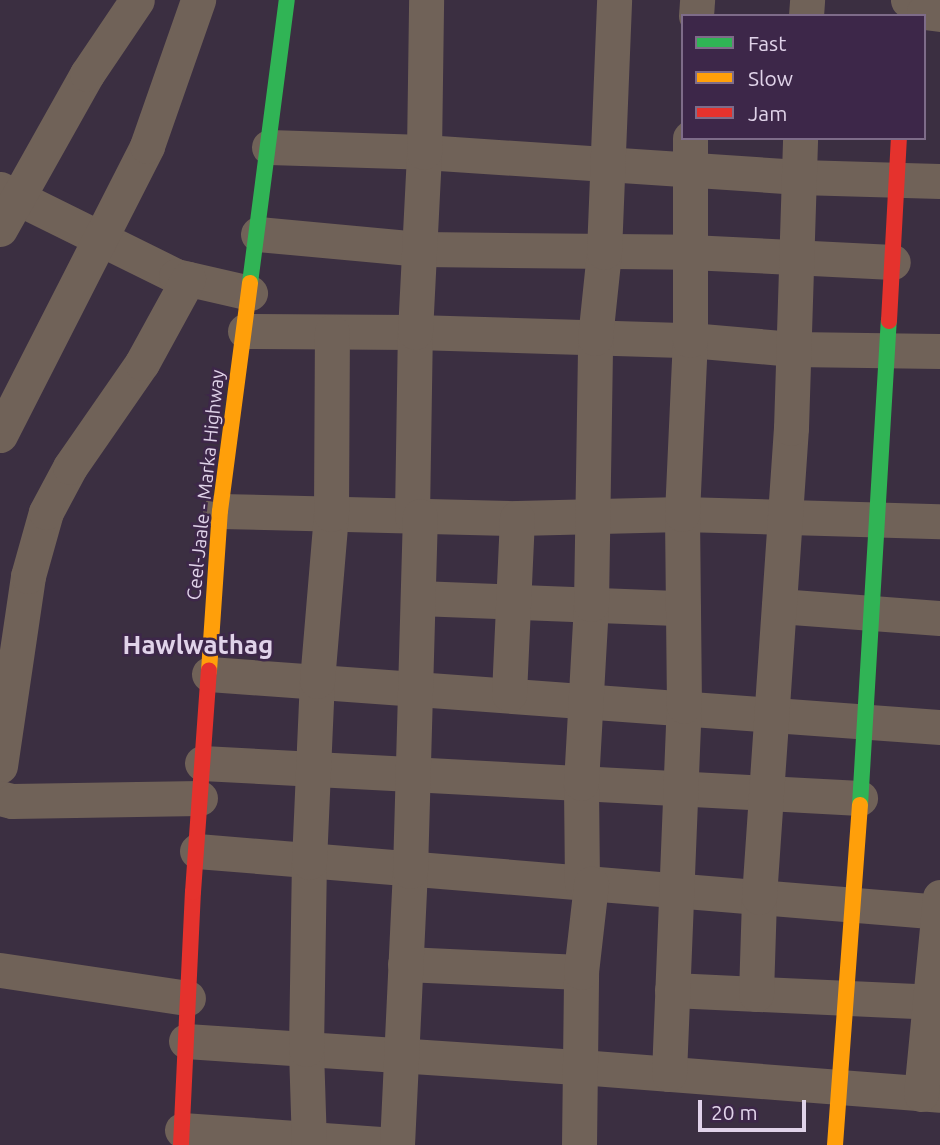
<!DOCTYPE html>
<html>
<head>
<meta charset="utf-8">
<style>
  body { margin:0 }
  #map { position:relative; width:940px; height:1145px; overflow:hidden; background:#3b2f41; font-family:Ubuntu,sans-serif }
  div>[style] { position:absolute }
  .street>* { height:35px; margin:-17.5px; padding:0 17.5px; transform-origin:17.5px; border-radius:17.5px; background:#706258 }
  .fast>* { height:16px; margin:-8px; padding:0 8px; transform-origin:8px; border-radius:8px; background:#30b455 }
  .slow>* { height:16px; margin:-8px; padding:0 8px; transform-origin:8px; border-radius:8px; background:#ff9f0a }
  .jam>* { height:16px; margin:-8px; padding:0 8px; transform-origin:8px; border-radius:8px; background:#e5322d }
  span { translate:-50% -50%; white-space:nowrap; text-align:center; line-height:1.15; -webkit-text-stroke:5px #3d2749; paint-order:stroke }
  .street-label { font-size:19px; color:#e0d3e9 }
  .district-label { font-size:26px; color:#e0d3e9; font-weight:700 }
  .legend { position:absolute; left:681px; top:14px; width:245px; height:126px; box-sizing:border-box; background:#3d2749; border:2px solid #7e6c89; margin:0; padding:9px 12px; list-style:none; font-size:21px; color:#e0d3e9 }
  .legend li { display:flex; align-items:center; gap:14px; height:35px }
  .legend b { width:35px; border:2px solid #7e6c89 }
  .scale { position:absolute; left:698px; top:1100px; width:108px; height:32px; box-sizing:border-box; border:4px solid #e0d3e9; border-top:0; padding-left:9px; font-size:21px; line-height:24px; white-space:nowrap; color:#e0d3e9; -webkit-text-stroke:5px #3d2749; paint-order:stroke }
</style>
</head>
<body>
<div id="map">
  <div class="street">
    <div style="left:908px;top:0;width:20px;rotate:37deg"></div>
    <div style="left:924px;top:12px;width:16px;rotate:7deg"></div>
    <div style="left:696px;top:16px;width:16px;rotate:-86deg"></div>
    <div style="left:806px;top:16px;width:16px;rotate:-86deg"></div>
    <div style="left:269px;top:147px;width:155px;rotate:1.8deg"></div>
    <div style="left:424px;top:152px;width:376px;rotate:3.8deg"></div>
    <div style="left:799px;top:177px;width:141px;rotate:1.6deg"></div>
    <div style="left:0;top:189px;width:196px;rotate:26.3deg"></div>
    <div style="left:176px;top:276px;width:76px;rotate:12.9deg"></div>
    <div style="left:0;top:229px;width:178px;rotate:-60.7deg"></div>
    <div style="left:87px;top:74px;width:89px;rotate:-56deg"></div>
    <div style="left:258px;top:234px;width:164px;rotate:5.3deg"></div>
    <div style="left:421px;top:249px;width:269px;rotate:0.6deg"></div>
    <div style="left:690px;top:252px;width:203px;rotate:2.8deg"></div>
    <div style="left:245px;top:331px;width:170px;rotate:0.3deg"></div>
    <div style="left:415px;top:332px;width:275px;rotate:1.7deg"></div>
    <div style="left:690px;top:340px;width:103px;rotate:5deg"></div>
    <div style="left:793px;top:349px;width:147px;rotate:0.8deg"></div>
    <div style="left:0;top:435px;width:324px;rotate:-63deg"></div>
    <div style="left:147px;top:146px;width:155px;rotate:-70.7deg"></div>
    <div style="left:220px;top:511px;width:297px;rotate:1.4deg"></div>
    <div style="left:517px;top:518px;width:165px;rotate:-1.4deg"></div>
    <div style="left:682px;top:514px;width:258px;rotate:1.6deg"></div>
    <div style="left:412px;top:516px;width:184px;rotate:-89.1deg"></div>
    <div style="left:415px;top:332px;width:180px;rotate:-87.1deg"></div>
    <div style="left:424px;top:152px;width:152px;rotate:-89.2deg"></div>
    <div style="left:418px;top:598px;width:265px;rotate:2.2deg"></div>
    <div style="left:779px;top:606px;width:161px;rotate:4.3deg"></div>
    <div style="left:209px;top:674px;width:733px;rotate:4.15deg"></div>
    <div style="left:509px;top:694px;width:176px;rotate:-87.4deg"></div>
    <div style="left:202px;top:763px;width:659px;rotate:3.04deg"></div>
    <div style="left:0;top:766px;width:192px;rotate:-81.6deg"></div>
    <div style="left:28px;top:576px;width:66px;rotate:-74.3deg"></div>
    <div style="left:46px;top:512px;width:51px;rotate:-61.9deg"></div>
    <div style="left:70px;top:467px;width:126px;rotate:-55.3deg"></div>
    <div style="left:142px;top:363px;width:96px;rotate:-61.3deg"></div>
    <div style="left:0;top:798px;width:12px;rotate:14deg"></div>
    <div style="left:12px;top:801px;width:188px;rotate:-0.9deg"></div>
    <div style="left:197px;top:851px;width:745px;rotate:4.69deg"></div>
    <div style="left:582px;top:883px;width:100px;rotate:-90.6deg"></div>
    <div style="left:581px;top:783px;width:179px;rotate:-86.8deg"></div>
    <div style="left:591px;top:604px;width:266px;rotate:-89.1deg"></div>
    <div style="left:595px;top:338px;width:86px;rotate:-84deg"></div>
    <div style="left:604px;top:252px;width:252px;rotate:-87.7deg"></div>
    <div style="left:405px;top:964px;width:176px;rotate:2.6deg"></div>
    <div style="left:0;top:970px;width:190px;rotate:8.5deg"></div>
    <div style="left:672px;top:990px;width:260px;rotate:2.6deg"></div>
    <div style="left:756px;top:994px;width:97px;rotate:-88.2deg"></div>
    <div style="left:759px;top:897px;width:470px;rotate:-86.1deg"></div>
    <div style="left:791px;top:428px;width:290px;rotate:-88.2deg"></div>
    <div style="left:186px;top:1041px;width:395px;rotate:3.8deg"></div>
    <div style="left:580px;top:1067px;width:361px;rotate:4.4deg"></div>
    <div style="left:669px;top:1074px;width:368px;rotate:-87.7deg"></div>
    <div style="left:684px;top:706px;width:192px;rotate:-90.6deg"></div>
    <div style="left:682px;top:514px;width:174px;rotate:-87.4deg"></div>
    <div style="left:690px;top:340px;width:202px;rotate:-90deg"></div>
    <div style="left:921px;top:1094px;width:198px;rotate:-84.5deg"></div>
    <div style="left:182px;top:1130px;width:213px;rotate:4deg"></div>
    <div style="left:309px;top:1145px;width:96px;rotate:-91.8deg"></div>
    <div style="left:306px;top:1049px;width:187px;rotate:-89.1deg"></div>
    <div style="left:309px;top:862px;width:181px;rotate:-87.5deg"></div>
    <div style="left:317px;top:681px;width:168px;rotate:-85.2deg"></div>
    <div style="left:331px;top:514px;width:182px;rotate:-89.7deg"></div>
    <div style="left:397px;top:1145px;width:274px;rotate:-87.3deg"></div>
    <div style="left:410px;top:871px;width:355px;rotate:-88.4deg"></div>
    <div style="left:579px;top:1145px;width:173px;rotate:-89.3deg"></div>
    <div style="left:581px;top:972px;width:89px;rotate:-83.5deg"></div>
  </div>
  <div class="fast">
    <div style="left:250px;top:283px;width:285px;rotate:-82.6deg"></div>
    <div style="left:860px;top:805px;width:485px;rotate:-86.6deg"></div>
  </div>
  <div class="slow">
    <div style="left:209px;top:671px;width:160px;rotate:-86.1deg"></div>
    <div style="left:220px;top:511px;width:230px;rotate:-82.5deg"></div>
    <div style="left:835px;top:1145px;width:341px;rotate:-85.8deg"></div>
  </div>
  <div class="jam">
    <div style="left:889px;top:321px;width:183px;rotate:-86.9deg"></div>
    <div style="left:181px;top:1145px;width:253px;rotate:-87.3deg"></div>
    <div style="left:193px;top:892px;width:222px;rotate:-85.9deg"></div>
  </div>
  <div class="street-label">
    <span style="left:206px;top:485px;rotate:-84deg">Ceel-Jaale - Marka Highway</span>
  </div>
  <div class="district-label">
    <span style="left:198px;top:645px">Hawlwathag</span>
  </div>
  <ul class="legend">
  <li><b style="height:9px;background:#30b455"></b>Fast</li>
  <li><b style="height:9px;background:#ff9f0a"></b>Slow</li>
  <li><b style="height:9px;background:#e5322d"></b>Jam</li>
  </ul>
  <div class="scale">20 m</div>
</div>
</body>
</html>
